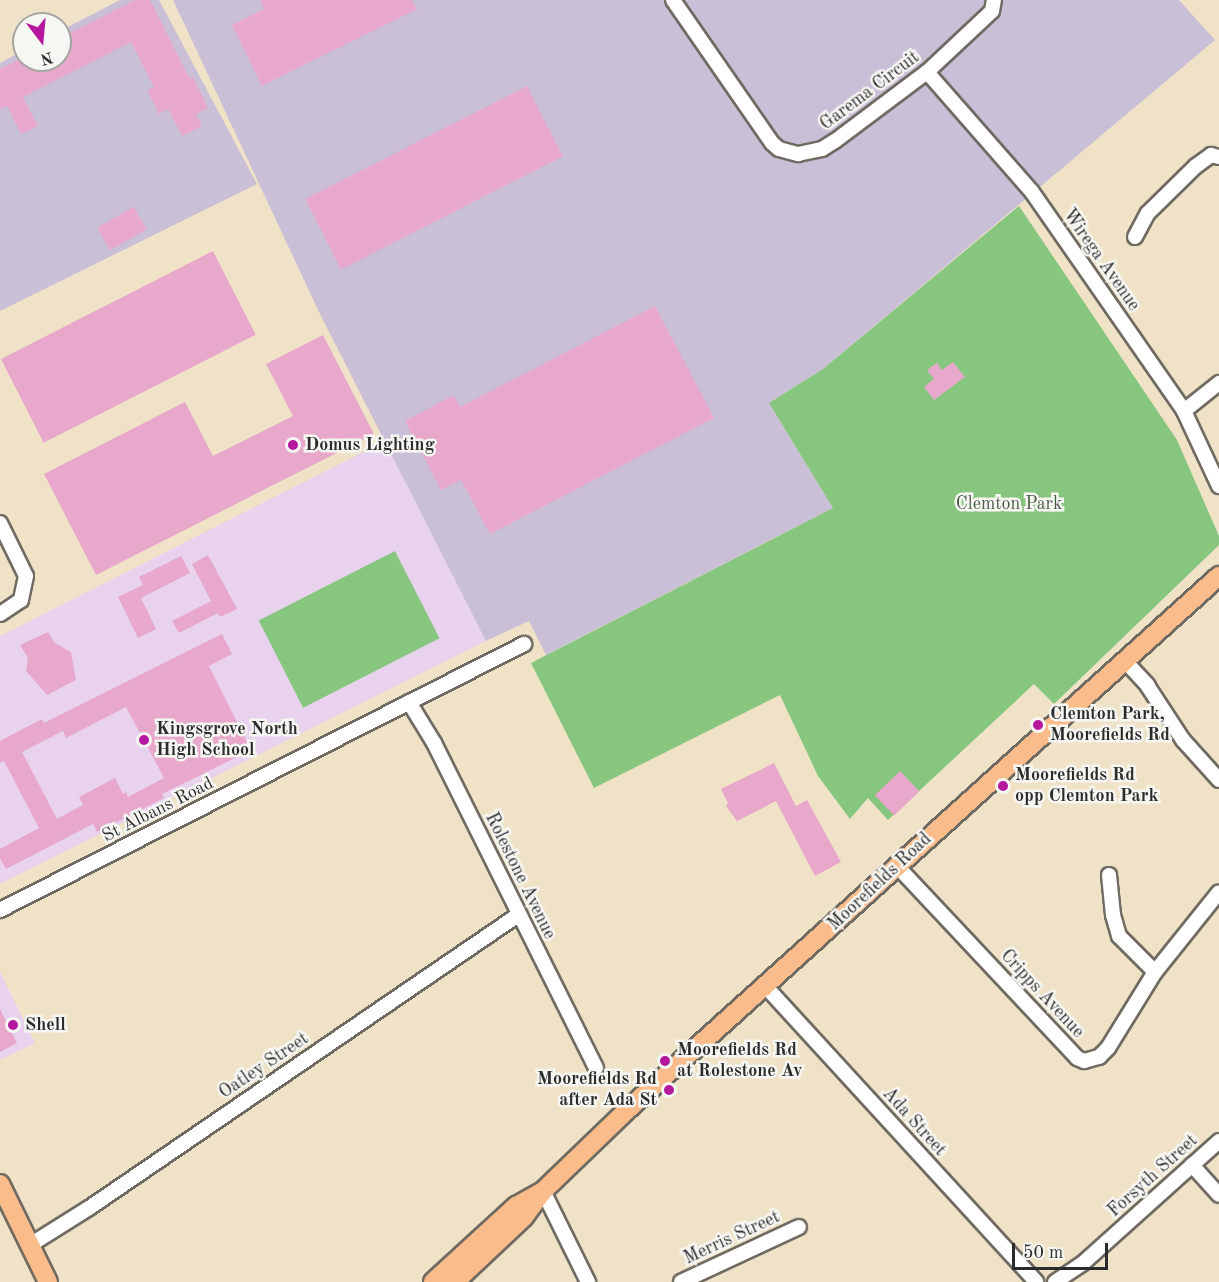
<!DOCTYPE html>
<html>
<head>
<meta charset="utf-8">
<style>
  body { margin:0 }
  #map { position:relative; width:1219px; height:1282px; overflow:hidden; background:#f0e2c7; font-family:"Old Standard TT",serif }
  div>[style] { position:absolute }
  .built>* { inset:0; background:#e8d2ee }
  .industrial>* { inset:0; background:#c9bfd7 }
  .green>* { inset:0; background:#87c67e; transform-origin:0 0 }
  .building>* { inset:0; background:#e7a8cb; transform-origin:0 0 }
  .roads { filter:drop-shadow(2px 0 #706b62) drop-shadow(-2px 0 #706b62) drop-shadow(0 2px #706b62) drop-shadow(0 -2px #706b62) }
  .minor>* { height:14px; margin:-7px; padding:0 7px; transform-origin:7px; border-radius:7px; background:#fff }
  .major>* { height:18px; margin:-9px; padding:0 9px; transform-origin:9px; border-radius:9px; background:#fabc8b }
  .dots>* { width:16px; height:16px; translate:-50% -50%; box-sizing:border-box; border:3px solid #f6f6f2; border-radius:50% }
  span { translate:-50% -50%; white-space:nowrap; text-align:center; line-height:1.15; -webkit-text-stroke:5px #f6f6f2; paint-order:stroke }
  .street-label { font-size:18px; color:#2b2b2b }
  .poi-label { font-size:18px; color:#2b2b2b; font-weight:700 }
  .left { translate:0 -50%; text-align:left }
  .right { translate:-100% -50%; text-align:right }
  .park-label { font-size:18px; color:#475a44 }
  .north { position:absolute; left:12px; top:12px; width:60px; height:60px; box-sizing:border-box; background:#f6f6f2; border:2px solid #a5a5a2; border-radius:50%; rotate:164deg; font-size:16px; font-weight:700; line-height:24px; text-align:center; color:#2b2b2b }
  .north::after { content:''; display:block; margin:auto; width:21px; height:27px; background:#b5179e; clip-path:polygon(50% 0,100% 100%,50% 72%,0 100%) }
  .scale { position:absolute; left:1012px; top:1243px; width:96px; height:27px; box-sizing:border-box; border:3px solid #2b2b2b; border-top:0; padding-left:8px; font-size:18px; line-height:21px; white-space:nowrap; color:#2b2b2b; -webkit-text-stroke:4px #f6f6f2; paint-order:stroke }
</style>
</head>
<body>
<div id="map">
  <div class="built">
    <div style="clip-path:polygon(385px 441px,486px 641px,0 884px,0 636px)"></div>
    <div style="clip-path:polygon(0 972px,35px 1043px,0 1060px)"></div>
  </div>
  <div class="industrial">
    <div style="clip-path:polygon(120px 0,159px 0,257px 184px,0 311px,0 63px,24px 50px,24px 60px,60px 60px,60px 31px)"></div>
    <div style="clip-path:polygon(173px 0,1179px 0,1215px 40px,823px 369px,769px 403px,833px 508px,546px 655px,529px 621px,486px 641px,319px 312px)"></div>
  </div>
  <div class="green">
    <div style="clip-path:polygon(1019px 206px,1177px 440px,1219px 536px,1219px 545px,1054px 704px,1034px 684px,888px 820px,868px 798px,850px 819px,818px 776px,780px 695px,594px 788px,531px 663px,833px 508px,769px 403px,823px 369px)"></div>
    <div style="left:395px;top:551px;width:98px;height:153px;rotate:63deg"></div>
  </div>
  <div class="building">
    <div style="clip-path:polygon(135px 0,150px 0,190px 79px,193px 77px,208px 108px,196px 114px,202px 126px,182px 136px,168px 109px,159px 114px,147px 90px,154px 87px,131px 42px,23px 97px,38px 126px,21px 134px,7px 106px,0 109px,0 69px,24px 57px,24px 60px,60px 60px,60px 38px)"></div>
    <div style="clip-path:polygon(260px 0,412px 0,417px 9px,262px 86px,232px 25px,264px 9px)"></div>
    <div style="left:527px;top:86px;width:79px;height:249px;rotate:63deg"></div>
    <div style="left:134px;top:207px;width:26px;height:42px;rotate:61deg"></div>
    <div style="left:213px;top:251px;width:94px;height:238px;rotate:63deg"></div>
    <div style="clip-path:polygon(655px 306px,714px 418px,490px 534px,461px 480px,441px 490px,405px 421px,454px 395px,460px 407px)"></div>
    <div style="clip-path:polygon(323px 335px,374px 434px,96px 575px,44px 474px,185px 402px,213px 456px,293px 416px,266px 364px)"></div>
    <div style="clip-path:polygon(953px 362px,965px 377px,934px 400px,924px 387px,934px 379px,927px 370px,937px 363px,942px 370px)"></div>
    <div style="clip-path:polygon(208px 555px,237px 609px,220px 617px,218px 613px,179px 633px,172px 621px,211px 601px,192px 564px)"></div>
    <div style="clip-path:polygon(181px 556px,190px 573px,141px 598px,156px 629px,138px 638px,118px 597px,143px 585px,139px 577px)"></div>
    <div style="clip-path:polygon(48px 632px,55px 643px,71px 652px,76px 680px,47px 695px,26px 671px,28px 658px,20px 645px)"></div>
    <div style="clip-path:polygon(evenodd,222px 634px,232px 654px,209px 666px,251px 750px,162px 794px,164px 798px,97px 832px,93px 824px,6px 869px,0 858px,0 849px,39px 828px,4px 761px,0 763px,0 741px,42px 719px,44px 723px,222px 634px,126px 707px,164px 778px,128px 797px,126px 792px,123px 794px,115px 778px,79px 797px,83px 805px,57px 819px,22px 752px,63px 731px,66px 738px,126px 707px)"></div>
    <div style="clip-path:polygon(774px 763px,796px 806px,807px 800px,841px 862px,815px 876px,776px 801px,737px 821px,726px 806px,728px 803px,721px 789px)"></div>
    <div style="left:900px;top:771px;width:28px;height:35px;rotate:46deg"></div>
    <div style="clip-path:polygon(0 1009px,17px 1043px,0 1052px)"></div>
  </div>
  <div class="roads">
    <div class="minor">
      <div style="left:673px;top:0;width:174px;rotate:55.3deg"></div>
      <div style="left:772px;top:143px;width:9px;rotate:41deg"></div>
      <div style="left:779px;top:149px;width:20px;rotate:15deg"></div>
      <div style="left:798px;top:154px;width:25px;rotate:-12deg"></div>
      <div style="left:822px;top:149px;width:15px;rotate:-32deg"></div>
      <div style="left:835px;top:141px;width:115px;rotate:-36.9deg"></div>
      <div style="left:927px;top:72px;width:89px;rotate:-43.2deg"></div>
      <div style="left:992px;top:11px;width:11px;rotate:-80deg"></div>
      <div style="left:927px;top:72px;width:159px;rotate:48.8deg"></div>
      <div style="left:1032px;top:192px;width:267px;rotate:55.2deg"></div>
      <div style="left:1184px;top:411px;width:83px;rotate:65deg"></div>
      <div style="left:1135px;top:237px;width:27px;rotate:-62deg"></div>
      <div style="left:1148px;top:213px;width:67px;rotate:-44.4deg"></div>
      <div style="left:1196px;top:166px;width:19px;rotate:-36deg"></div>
      <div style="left:1211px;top:155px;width:8px;rotate:14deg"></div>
      <div style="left:1184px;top:411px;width:45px;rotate:-38.7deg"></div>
      <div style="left:0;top:523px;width:59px;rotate:63.9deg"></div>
      <div style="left:26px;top:576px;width:25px;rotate:102deg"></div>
      <div style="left:21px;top:600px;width:25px;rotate:146deg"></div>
      <div style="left:1125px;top:661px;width:33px;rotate:47deg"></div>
      <div style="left:1147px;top:685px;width:66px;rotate:56.8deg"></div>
      <div style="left:1183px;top:740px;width:54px;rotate:48deg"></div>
      <div style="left:409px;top:702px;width:48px;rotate:58.6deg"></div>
      <div style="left:434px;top:743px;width:363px;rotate:63.5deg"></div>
      <div style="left:897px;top:866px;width:263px;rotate:46.8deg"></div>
      <div style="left:1077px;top:1058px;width:8px;rotate:23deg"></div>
      <div style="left:1084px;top:1061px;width:16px;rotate:-15deg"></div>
      <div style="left:1099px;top:1057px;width:13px;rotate:-45deg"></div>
      <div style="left:1108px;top:1048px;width:89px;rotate:-58.3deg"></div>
      <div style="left:1155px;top:972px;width:102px;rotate:-51.3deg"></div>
      <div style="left:1109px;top:875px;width:40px;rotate:84.3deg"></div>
      <div style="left:1113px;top:915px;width:22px;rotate:74deg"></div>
      <div style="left:1119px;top:936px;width:51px;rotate:45deg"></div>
      <div style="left:0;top:910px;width:588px;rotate:-26.91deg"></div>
      <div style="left:766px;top:987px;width:400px;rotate:47.5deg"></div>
      <div style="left:1192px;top:1165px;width:40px;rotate:48deg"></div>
      <div style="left:543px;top:1191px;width:102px;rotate:63.7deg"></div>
      <div style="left:30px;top:1245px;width:70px;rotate:-32.1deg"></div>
      <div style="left:89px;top:1208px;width:520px;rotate:-34.33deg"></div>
      <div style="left:681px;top:1282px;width:130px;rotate:-25deg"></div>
      <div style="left:1055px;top:1282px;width:32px;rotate:-34deg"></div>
      <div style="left:1082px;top:1264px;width:184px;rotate:-41.9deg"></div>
    </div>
    <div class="major">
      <div style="left:0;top:1184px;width:109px;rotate:63.9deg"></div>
      <div style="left:433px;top:1282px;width:113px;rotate:-42.5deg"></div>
      <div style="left:516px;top:1206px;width:26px;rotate:-29deg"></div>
      <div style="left:455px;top:1282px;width:95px;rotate:-43.3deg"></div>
      <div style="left:524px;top:1217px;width:32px;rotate:-54deg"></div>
      <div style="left:543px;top:1191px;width:115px;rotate:-43.9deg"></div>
      <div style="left:626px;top:1111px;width:799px;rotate:-42.06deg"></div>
    </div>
  </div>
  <div class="dots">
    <div style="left:293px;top:445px;background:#b5179e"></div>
    <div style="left:1038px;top:725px;background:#b5179e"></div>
    <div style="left:144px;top:740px;background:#b5179e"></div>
    <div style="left:1003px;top:786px;background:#b5179e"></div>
    <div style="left:13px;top:1025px;background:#b5179e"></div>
    <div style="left:665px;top:1061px;background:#b5179e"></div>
    <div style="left:669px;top:1090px;background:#b5179e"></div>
  </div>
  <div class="street-label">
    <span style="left:870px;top:91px;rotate:-37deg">Garema Circuit</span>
    <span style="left:1101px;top:260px;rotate:55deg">Wirega Avenue</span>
    <span style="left:158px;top:810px;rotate:-27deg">St Albans Road</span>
    <span style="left:520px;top:876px;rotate:64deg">Rolestone Avenue</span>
    <span style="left:880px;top:882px;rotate:-43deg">Moorefields Road</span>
    <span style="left:1042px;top:994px;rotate:47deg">Cripps Avenue</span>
    <span style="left:264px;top:1066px;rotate:-34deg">Oatley Street</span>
    <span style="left:914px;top:1122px;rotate:48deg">Ada Street</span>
    <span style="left:1153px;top:1176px;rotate:-42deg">Forsyth Street</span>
    <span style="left:732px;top:1238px;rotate:-25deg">Merris Street</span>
  </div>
  <div class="poi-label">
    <span class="left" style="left:305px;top:445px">Domus Lighting</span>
    <span class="left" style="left:1050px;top:725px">Clemton Park,<br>Moorefields Rd</span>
    <span class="left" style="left:156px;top:740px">Kingsgrove North<br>High School</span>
    <span class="left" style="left:1015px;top:786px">Moorefields Rd<br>opp Clemton Park</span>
    <span class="left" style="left:25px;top:1025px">Shell</span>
    <span class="left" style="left:677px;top:1061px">Moorefields Rd<br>at Rolestone Av</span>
    <span class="right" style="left:657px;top:1090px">Moorefields Rd<br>after Ada St</span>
  </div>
  <div class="park-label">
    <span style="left:1009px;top:504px">Clemton Park</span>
  </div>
  <div class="north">N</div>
  <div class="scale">50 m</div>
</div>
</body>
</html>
